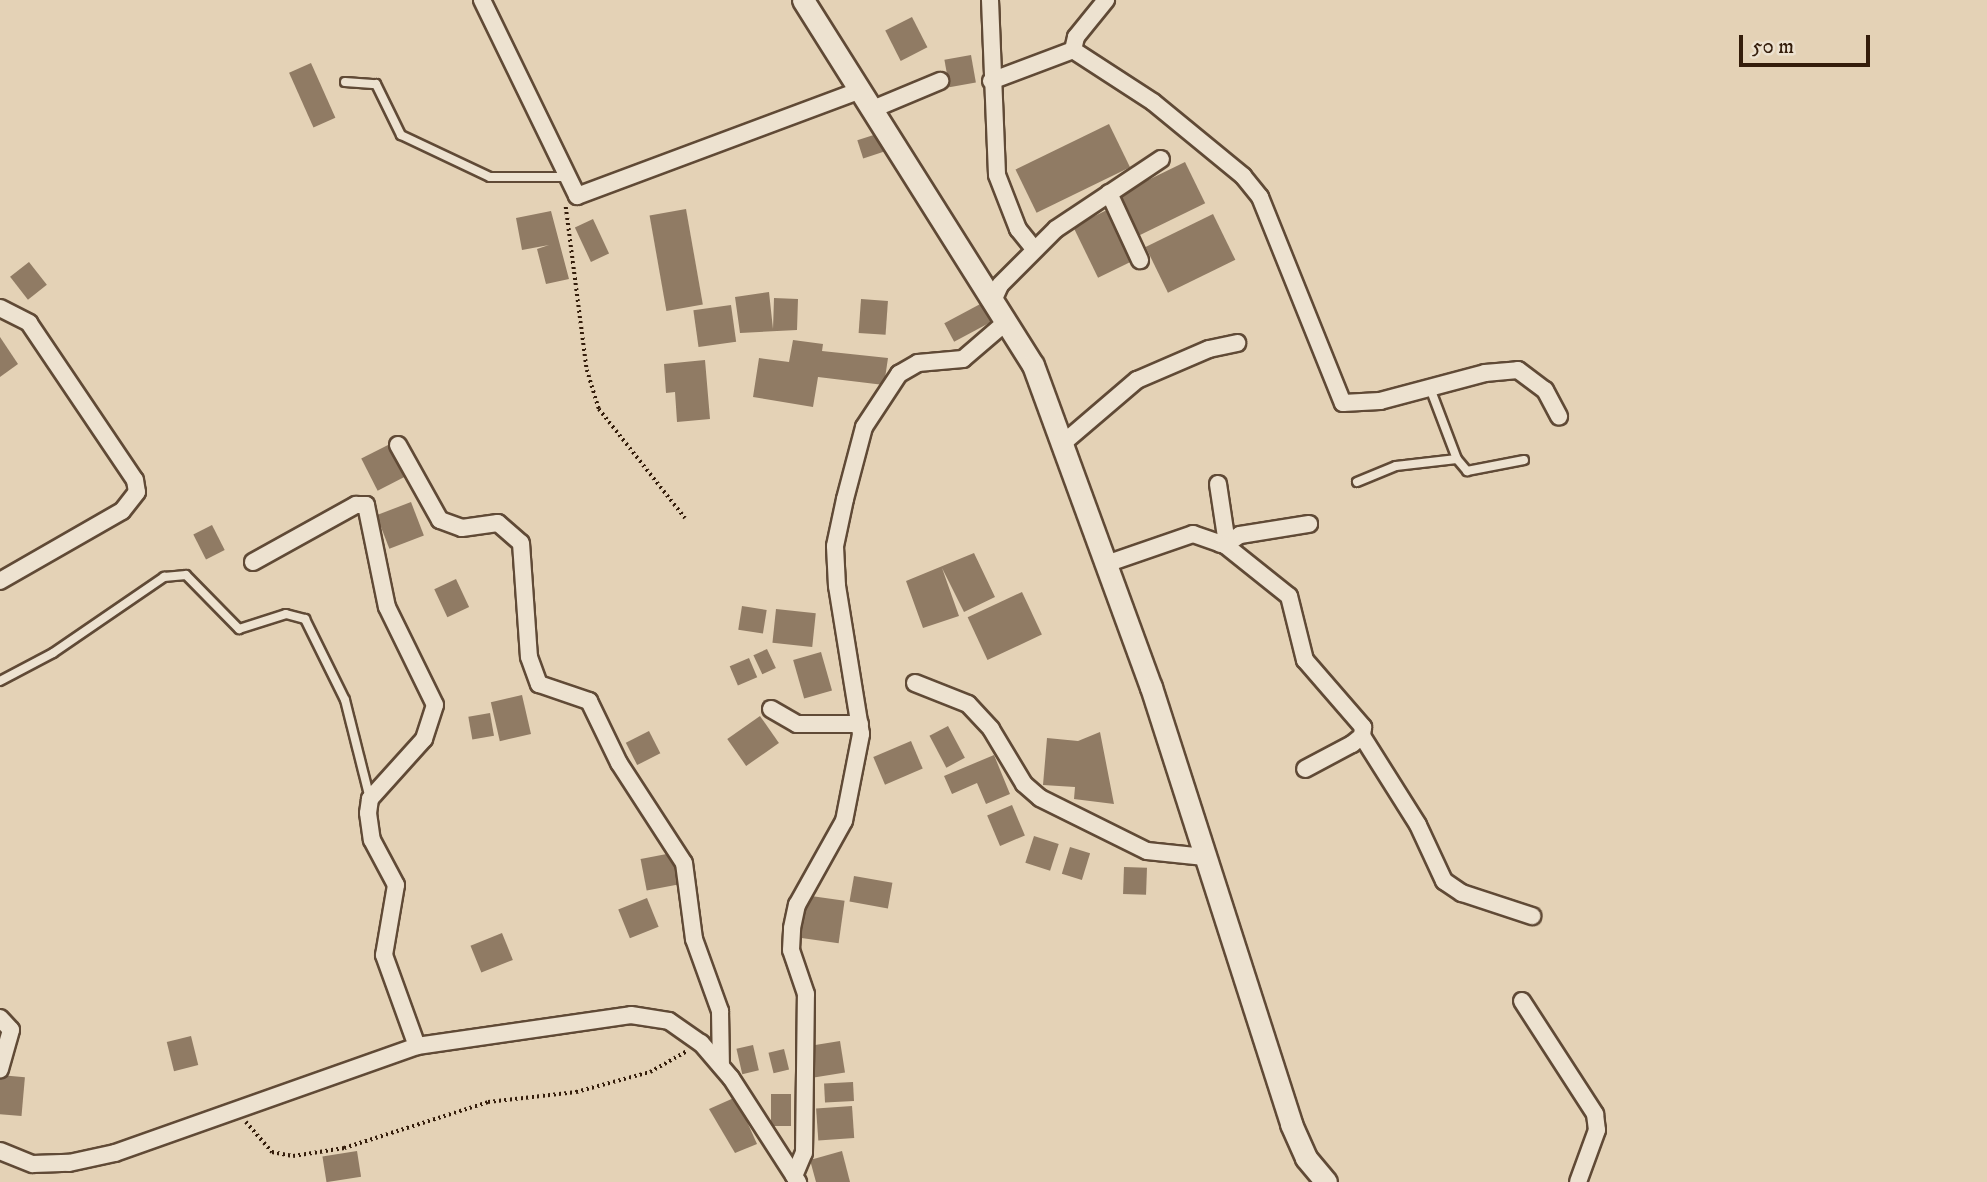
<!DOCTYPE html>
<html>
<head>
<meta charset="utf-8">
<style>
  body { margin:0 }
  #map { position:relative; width:1987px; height:1182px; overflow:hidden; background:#e4d2b6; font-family:"IM FELL DW Pica",serif }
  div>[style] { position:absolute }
  .building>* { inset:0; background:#907b64; transform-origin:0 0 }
  .path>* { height:3.5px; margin-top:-1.75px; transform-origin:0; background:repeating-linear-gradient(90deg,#341d0b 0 2px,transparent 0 5.5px) }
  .roads { filter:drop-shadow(2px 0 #604a36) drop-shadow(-2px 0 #604a36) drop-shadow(0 2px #604a36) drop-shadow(0 -2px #604a36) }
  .lane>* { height:8px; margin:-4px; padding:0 4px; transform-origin:4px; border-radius:4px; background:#ede2d0 }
  .street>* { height:16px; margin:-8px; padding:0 8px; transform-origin:8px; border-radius:8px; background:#ede2d0 }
  .secondary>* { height:21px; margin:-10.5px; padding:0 10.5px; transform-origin:10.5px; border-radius:10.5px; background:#ede2d0 }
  span { translate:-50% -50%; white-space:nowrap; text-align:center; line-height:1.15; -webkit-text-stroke:6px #ede2d0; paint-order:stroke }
  .scale { position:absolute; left:1739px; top:35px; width:131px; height:32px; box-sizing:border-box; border:4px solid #341d0b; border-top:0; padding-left:9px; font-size:21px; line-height:24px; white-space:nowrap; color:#341d0b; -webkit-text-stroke:5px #ede2d0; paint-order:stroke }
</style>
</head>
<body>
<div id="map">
  <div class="building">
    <div style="left:912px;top:17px;width:34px;height:30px;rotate:63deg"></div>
    <div style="left:971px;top:55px;width:28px;height:27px;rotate:80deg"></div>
    <div style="left:311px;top:63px;width:60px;height:24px;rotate:66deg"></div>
    <div style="left:1109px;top:124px;width:48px;height:104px;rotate:64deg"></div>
    <div style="left:883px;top:132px;width:19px;height:27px;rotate:72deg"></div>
    <div style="left:1185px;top:162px;width:46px;height:77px;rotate:64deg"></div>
    <div style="left:686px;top:209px;width:97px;height:37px;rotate:80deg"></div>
    <div style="left:1109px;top:209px;width:57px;height:40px;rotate:64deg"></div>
    <div style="clip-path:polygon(551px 211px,569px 279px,546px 284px,537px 249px,549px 245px,522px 250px,516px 218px)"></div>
    <div style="left:1213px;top:214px;width:51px;height:75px;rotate:64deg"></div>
    <div style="left:593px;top:219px;width:38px;height:20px;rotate:65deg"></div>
    <div style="left:29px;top:262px;width:29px;height:24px;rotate:52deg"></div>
    <div style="clip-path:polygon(769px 292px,773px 329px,774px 298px,798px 299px,797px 330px,740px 333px,735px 297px)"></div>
    <div style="left:861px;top:299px;width:27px;height:34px;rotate:4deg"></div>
    <div style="left:984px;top:302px;width:21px;height:45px;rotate:62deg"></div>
    <div style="left:731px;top:305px;width:37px;height:38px;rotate:82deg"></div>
    <div style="clip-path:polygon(0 337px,18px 364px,0 377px)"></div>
    <div style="clip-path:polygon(793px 340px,823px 344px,822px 351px,888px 358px,884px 385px,818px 377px,813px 407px,753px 397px,759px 358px,789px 362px)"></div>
    <div style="clip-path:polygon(705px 360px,710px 419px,677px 422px,675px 392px,666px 393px,664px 364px)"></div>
    <div style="left:388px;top:445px;width:36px;height:30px;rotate:63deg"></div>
    <div style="left:411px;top:502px;width:36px;height:37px;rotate:69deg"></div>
    <div style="left:212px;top:525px;width:28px;height:21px;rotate:63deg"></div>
    <div style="clip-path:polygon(974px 553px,995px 597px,964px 612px,942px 568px,959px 616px,923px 628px,906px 581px)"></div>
    <div style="left:456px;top:579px;width:31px;height:24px;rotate:65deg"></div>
    <div style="left:1022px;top:592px;width:47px;height:60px;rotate:65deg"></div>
    <div style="left:742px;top:606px;width:25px;height:24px;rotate:9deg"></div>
    <div style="left:776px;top:609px;width:40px;height:34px;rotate:6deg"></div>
    <div style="left:767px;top:649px;width:21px;height:15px;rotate:65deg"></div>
    <div style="left:821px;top:652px;width:40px;height:29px;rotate:74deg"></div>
    <div style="left:749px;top:658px;width:21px;height:21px;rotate:67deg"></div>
    <div style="left:522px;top:695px;width:40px;height:32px;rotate:77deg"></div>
    <div style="left:490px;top:713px;width:23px;height:22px;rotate:80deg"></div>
    <div style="left:760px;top:716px;width:33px;height:40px;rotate:55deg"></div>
    <div style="left:948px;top:726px;width:36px;height:21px;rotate:62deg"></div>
    <div style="left:649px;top:731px;width:25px;height:26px;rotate:63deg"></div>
    <div style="clip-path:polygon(1100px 732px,1114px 804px,1074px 799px,1075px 787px,1043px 785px,1047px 738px,1078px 741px)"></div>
    <div style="left:911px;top:741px;width:30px;height:41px;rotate:67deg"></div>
    <div style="clip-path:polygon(994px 755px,1010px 794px,986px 804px,977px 783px,952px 794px,944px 776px)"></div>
    <div style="left:1012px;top:805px;width:33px;height:27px;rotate:67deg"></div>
    <div style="left:1034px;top:836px;width:26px;height:28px;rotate:18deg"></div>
    <div style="left:1070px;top:847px;width:21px;height:28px;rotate:17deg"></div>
    <div style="left:672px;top:853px;width:32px;height:32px;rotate:79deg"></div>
    <div style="left:1124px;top:867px;width:23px;height:27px;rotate:2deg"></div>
    <div style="left:854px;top:876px;width:39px;height:26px;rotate:10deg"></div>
    <div style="left:804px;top:895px;width:41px;height:43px;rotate:8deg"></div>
    <div style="left:647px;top:898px;width:31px;height:31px;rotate:68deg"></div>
    <div style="left:502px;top:933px;width:29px;height:34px;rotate:68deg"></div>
    <div style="left:191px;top:1036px;width:30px;height:25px;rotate:76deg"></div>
    <div style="left:840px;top:1041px;width:32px;height:33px;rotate:81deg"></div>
    <div style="left:753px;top:1045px;width:26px;height:17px;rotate:77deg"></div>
    <div style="left:784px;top:1049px;width:21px;height:16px;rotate:76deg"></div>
    <div style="left:0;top:1075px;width:25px;height:39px;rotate:5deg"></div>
    <div style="left:853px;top:1082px;width:19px;height:29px;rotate:87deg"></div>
    <div style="left:771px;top:1094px;width:20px;height:32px"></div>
    <div style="clip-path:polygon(736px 1097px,757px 1144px,735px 1153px,709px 1109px)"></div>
    <div style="left:852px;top:1106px;width:32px;height:36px;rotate:86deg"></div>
    <div style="left:357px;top:1151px;width:26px;height:35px;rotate:81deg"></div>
    <div style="clip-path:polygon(842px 1151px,850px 1182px,816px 1182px,810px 1160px)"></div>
  </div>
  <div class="path">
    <div style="left:566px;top:207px;width:164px;rotate:82.7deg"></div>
    <div style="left:587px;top:370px;width:41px;rotate:72.9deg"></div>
    <div style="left:599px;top:409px;width:139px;rotate:51.7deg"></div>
    <div style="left:246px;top:1122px;width:40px;rotate:49deg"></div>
    <div style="left:272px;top:1152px;width:21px;rotate:11deg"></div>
    <div style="left:293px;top:1156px;width:52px;rotate:-8.9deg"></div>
    <div style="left:344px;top:1148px;width:151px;rotate:-17.7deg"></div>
    <div style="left:488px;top:1102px;width:89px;rotate:-6.5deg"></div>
    <div style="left:576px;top:1092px;width:77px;rotate:-15.1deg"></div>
    <div style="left:650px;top:1072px;width:43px;rotate:-29.6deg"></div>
  </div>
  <div class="roads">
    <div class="lane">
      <div style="left:345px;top:82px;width:31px;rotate:4deg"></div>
      <div style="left:376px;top:84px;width:57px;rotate:63.9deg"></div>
      <div style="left:401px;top:135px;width:98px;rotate:25.3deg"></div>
      <div style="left:490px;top:177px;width:77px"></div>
      <div style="left:1430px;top:388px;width:76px;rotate:69.2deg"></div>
      <div style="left:1457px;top:459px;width:16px;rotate:50deg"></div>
      <div style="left:1467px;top:471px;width:58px;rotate:-10.9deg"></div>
      <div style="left:1357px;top:482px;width:42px;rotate:-22.3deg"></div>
      <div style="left:1396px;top:466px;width:61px;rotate:-6.5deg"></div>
      <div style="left:0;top:681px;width:60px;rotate:-27.8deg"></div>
      <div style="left:53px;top:653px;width:135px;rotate:-34.4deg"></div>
      <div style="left:164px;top:577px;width:22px;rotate:-5deg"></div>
      <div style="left:186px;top:575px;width:76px;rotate:45.5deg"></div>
      <div style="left:239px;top:629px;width:49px;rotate:-17.7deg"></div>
      <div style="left:286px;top:614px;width:20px;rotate:15deg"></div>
      <div style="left:305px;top:619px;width:90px;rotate:63.7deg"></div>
      <div style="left:345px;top:700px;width:102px;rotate:75.8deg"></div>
    </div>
    <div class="street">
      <div style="left:482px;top:0;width:218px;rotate:64.1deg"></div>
      <div style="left:577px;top:196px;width:303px;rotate:-20.5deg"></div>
      <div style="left:990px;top:0;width:175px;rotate:87.7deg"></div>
      <div style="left:997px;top:175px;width:58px;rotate:68.7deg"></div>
      <div style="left:1018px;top:229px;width:26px;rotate:51deg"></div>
      <div style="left:1073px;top:50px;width:13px;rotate:-77deg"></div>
      <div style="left:1076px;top:37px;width:48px;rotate:-51deg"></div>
      <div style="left:991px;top:81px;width:88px;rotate:-20.7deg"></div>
      <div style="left:1073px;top:50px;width:95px;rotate:33deg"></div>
      <div style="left:1153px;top:102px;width:117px;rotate:39.4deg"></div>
      <div style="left:1243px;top:176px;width:27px;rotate:51deg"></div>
      <div style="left:1260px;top:197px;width:222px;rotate:68.1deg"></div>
      <div style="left:1343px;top:403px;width:37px;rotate:-3deg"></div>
      <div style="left:1380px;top:401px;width:109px;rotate:-14.9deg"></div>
      <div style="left:1485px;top:373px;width:33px;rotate:-5deg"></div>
      <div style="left:1518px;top:370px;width:34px;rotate:37deg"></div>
      <div style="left:1545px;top:390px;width:30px;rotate:62deg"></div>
      <div style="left:873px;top:109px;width:73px;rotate:-22.7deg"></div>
      <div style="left:1109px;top:193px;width:74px;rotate:65.2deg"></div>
      <div style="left:993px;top:301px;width:17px;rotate:-66deg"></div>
      <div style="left:1000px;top:285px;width:79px;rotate:-45deg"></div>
      <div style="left:1056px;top:229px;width:126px;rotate:-33.7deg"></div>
      <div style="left:0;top:308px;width:33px;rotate:27deg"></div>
      <div style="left:29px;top:323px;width:189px;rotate:56deg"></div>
      <div style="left:135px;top:480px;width:12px;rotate:81deg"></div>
      <div style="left:137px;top:492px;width:24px;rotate:128deg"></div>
      <div style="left:122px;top:511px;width:141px;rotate:150.2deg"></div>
      <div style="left:1062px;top:444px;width:99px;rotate:-40.5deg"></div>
      <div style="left:1137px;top:380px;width:78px;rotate:-23.3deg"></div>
      <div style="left:1209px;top:349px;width:29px;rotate:-12deg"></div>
      <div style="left:398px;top:445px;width:86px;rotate:60.8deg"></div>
      <div style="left:440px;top:520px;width:23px;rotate:20deg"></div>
      <div style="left:462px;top:528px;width:36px;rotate:-8deg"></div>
      <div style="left:498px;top:523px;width:30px;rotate:41deg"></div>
      <div style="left:521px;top:543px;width:114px;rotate:86deg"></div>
      <div style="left:529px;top:657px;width:29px;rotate:70deg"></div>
      <div style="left:539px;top:684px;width:53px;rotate:18.8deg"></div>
      <div style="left:589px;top:701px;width:69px;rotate:64.2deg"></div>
      <div style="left:619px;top:763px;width:119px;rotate:57deg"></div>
      <div style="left:684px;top:863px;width:77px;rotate:82.5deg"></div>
      <div style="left:694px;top:939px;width:77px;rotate:70.1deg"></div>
      <div style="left:720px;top:1011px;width:55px;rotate:89deg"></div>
      <div style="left:1218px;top:484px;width:54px;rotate:81.4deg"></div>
      <div style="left:1226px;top:537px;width:9px;rotate:131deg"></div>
      <div style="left:1225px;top:545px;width:18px;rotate:-34deg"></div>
      <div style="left:1240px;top:535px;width:70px;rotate:-9.1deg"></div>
      <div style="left:253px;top:562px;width:118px;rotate:-29deg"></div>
      <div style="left:356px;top:505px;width:10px"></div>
      <div style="left:366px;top:505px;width:104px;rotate:78.4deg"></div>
      <div style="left:387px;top:607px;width:109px;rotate:63.9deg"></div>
      <div style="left:435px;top:705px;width:36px;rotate:108deg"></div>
      <div style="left:424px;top:739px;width:81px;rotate:132deg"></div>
      <div style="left:370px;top:799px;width:14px;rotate:98deg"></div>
      <div style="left:368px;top:813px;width:27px;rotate:82deg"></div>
      <div style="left:372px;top:840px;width:51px;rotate:61.9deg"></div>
      <div style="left:396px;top:885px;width:71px;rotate:99.7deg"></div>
      <div style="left:384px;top:955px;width:97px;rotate:70.1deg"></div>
      <div style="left:1106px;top:564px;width:92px;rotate:-19deg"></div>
      <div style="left:1193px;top:534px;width:34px;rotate:19deg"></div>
      <div style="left:1225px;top:545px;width:82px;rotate:38.6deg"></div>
      <div style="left:1289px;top:596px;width:66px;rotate:76deg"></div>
      <div style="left:1305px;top:660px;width:89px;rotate:49.1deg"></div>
      <div style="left:1363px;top:727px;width:9px;rotate:96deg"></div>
      <div style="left:1362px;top:736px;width:13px;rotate:141deg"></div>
      <div style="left:1352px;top:744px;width:53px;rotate:152deg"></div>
      <div style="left:915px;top:683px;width:57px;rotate:21.6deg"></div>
      <div style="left:968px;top:704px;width:34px;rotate:47deg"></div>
      <div style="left:991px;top:729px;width:64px;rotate:59deg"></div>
      <div style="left:1024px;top:784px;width:21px;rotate:41deg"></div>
      <div style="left:1040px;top:798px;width:119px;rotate:26.4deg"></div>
      <div style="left:1147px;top:851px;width:58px;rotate:5.9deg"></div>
      <div style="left:771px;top:709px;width:30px;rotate:30deg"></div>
      <div style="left:797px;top:724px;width:63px"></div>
      <div style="left:1362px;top:736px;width:105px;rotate:57.8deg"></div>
      <div style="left:1418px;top:825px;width:62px;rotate:65.1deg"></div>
      <div style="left:1444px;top:881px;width:22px;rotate:34deg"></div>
      <div style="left:1462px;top:893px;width:74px;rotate:18.2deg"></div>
      <div style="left:1522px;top:1001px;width:135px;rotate:57.1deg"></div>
      <div style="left:1595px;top:1114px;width:16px;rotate:83deg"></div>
      <div style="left:1597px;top:1130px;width:55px;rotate:110.1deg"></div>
      <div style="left:0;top:1018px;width:16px;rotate:47deg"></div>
      <div style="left:11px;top:1030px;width:41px;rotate:105.8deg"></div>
      <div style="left:0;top:1151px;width:35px;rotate:22deg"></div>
      <div style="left:33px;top:1164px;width:36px;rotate:-2deg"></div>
      <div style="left:69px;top:1163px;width:47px;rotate:-12.3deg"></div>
      <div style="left:115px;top:1153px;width:320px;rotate:-19.5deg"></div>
      <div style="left:417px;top:1046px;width:216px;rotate:-8.2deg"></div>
      <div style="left:631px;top:1015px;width:38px;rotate:9deg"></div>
      <div style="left:669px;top:1021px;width:39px;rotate:35deg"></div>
      <div style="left:701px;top:1043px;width:46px;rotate:49.4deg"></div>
      <div style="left:731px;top:1078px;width:124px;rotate:57.2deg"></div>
      <div style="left:794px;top:1176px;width:25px;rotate:-67deg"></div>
      <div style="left:804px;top:1153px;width:159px;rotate:-89.3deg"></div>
      <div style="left:806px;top:994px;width:46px;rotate:-108.8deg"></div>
      <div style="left:791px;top:950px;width:22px;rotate:-87deg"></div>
      <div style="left:792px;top:928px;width:24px;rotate:-78deg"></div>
      <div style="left:797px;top:905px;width:96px;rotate:-60.8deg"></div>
      <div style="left:844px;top:821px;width:89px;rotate:-78.9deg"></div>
      <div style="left:861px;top:734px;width:150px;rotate:-99.2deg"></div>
      <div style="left:837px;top:586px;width:40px;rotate:-92.9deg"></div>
      <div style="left:835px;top:546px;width:48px;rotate:-78deg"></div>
      <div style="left:845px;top:499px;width:74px;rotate:-75.2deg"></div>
      <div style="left:864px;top:427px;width:64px;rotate:-56.6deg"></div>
      <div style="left:899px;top:374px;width:22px;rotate:-30deg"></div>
      <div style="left:918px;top:363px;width:45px;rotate:-5.1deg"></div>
      <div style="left:963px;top:359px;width:57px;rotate:-40.7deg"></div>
    </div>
    <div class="secondary">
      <div style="left:803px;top:0;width:431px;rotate:57.8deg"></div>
      <div style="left:1033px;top:365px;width:343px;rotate:69.9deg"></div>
      <div style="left:1151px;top:687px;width:459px;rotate:72.2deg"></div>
      <div style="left:1291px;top:1124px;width:37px;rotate:66deg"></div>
      <div style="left:1306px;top:1158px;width:31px;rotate:50deg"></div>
    </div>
  </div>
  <div class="scale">50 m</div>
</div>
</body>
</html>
